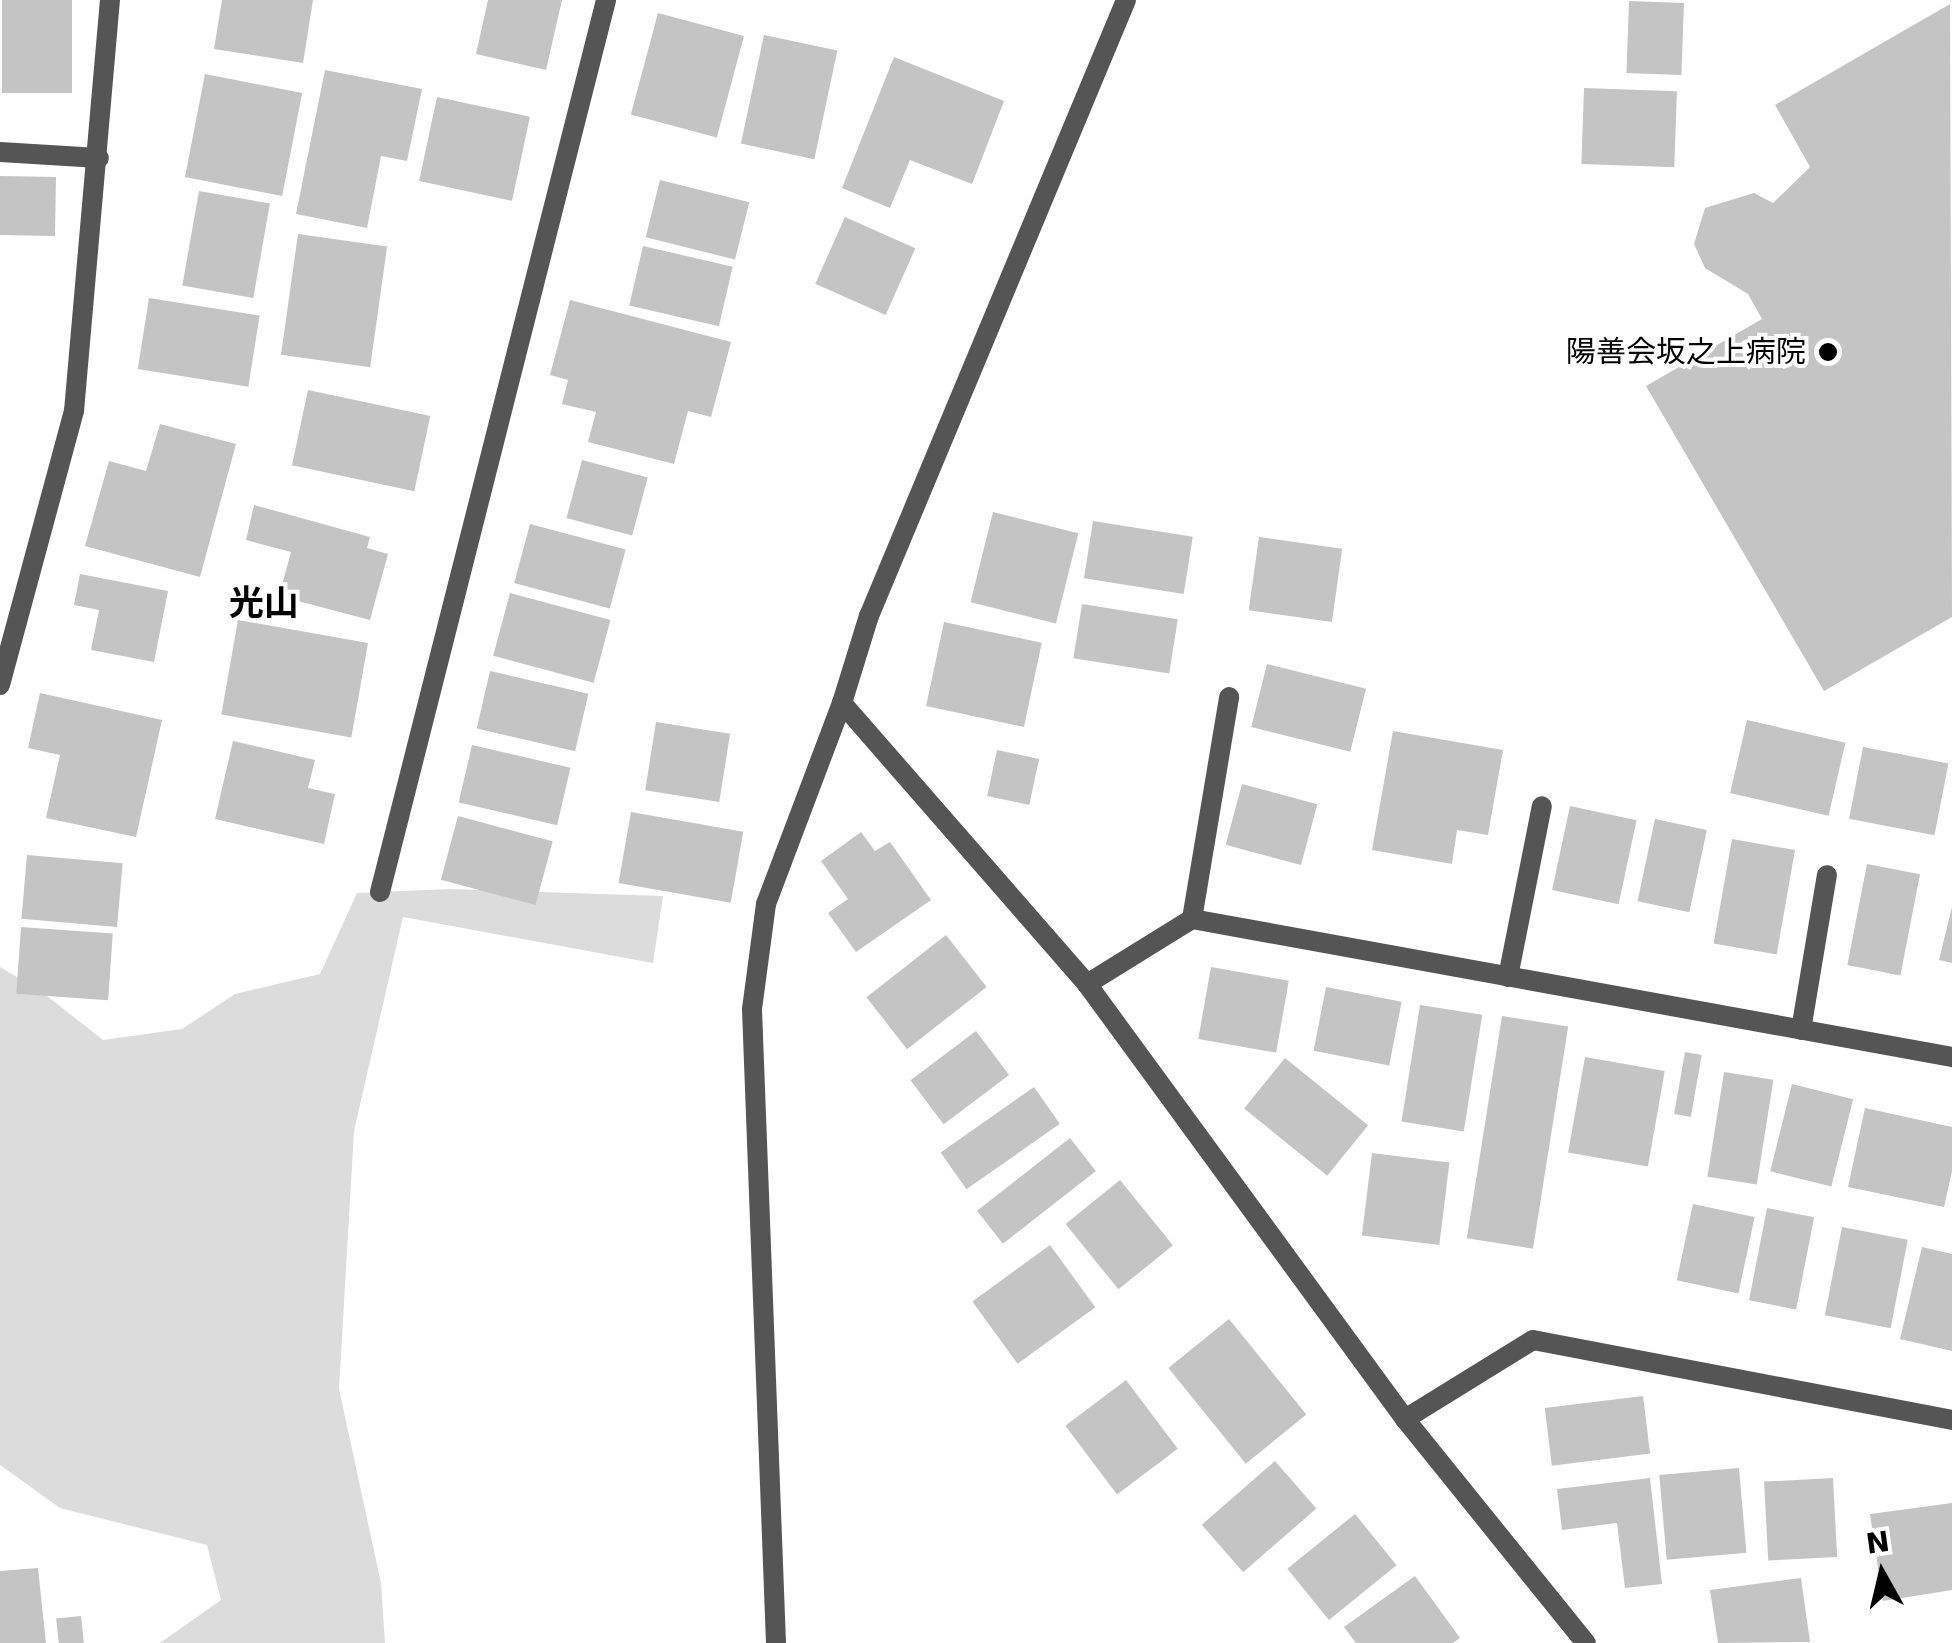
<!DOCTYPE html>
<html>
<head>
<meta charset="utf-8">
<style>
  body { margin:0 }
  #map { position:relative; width:1952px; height:1643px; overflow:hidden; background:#fff; font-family:"DejaVu Sans","Noto Sans JP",sans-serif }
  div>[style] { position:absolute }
  .green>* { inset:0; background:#dcdcdc }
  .building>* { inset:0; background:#c4c4c4; transform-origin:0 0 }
  .minor>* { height:20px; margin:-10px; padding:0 10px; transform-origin:10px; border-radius:10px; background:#555 }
  .dots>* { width:28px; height:28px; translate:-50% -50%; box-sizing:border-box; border:5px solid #fff; border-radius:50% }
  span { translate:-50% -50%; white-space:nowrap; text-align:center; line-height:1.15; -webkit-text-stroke:8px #fff; paint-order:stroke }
  .poi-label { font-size:30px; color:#000 }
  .right { translate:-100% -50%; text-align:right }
  .quarter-label { font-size:35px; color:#000; font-weight:700 }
  .north { position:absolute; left:1832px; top:1523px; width:100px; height:100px; -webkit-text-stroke:8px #fff; paint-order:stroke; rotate:352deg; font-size:28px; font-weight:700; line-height:40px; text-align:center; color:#000 }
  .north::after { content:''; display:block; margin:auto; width:35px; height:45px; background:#000; clip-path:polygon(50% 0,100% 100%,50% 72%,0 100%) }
</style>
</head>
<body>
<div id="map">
  <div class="green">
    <div style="clip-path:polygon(450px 889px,663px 896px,653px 963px,403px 917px,354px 1131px,339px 1389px,381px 1583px,385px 1643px,160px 1643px,221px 1600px,207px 1545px,60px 1508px,0 1465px,0 967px,42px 992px,103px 1040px,182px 1029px,235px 994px,320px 974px,357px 893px)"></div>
  </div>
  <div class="building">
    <div style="left:2px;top:0;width:70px;height:93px"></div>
    <div style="clip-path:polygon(222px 0,313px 0,303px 63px,214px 49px)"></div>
    <div style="clip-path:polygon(488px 0,562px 0,546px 70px,476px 54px)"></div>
    <div style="left:1629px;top:1px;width:55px;height:72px;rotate:2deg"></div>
    <div style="clip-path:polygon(1950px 4px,1952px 617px,1824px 691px,1646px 386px,1762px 319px,1748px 294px,1705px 268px,1694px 244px,1705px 208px,1754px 193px,1773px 203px,1810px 167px,1775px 105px)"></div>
    <div style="left:658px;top:13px;width:89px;height:105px;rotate:15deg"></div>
    <div style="left:764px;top:35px;width:75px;height:111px;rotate:12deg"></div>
    <div style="clip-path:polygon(894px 57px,1004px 101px,972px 184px,910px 160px,890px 208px,842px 188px)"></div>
    <div style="clip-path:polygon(325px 70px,422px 89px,407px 161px,381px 156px,367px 228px,296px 214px)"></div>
    <div style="left:205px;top:74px;width:99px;height:105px;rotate:11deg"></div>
    <div style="left:1584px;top:88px;width:93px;height:76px;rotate:2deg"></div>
    <div style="left:437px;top:97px;width:95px;height:86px;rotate:12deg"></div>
    <div style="left:0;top:176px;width:56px;height:59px;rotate:1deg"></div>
    <div style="left:660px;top:180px;width:92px;height:59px;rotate:14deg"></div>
    <div style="left:199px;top:191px;width:72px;height:96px;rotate:10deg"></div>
    <div style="left:845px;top:217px;width:77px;height:73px;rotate:24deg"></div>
    <div style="left:298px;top:234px;width:90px;height:122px;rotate:8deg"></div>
    <div style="left:643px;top:246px;width:92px;height:61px;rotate:13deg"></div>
    <div style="left:149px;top:298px;width:112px;height:72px;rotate:9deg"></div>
    <div style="clip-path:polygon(570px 300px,731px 342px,711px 417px,688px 411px,674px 464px,588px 442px,596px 412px,562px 404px,568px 380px,550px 375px)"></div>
    <div style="left:308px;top:390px;width:125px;height:77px;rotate:12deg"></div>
    <div style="clip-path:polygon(160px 424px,236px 444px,200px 577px,85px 546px,109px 461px,146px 471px)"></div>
    <div style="left:582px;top:460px;width:68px;height:60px;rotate:15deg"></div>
    <div style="clip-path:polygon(254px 505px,370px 537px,367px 548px,388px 554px,370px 620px,279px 596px,291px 552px,246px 540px)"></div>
    <div style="left:993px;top:512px;width:88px;height:93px;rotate:14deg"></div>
    <div style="left:1093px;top:521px;width:101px;height:58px;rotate:9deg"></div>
    <div style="left:530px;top:524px;width:99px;height:61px;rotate:15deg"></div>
    <div style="left:1259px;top:537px;width:84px;height:74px;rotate:8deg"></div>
    <div style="clip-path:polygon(80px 574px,168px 591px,154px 662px,91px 650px,99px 610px,74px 605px)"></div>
    <div style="left:510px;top:593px;width:104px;height:65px;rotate:15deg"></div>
    <div style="left:1082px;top:604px;width:97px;height:55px;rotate:9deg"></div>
    <div style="left:238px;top:620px;width:132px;height:96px;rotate:10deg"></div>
    <div style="left:944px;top:622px;width:100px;height:86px;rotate:12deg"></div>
    <div style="left:1267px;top:664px;width:102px;height:65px;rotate:14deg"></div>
    <div style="left:490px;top:671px;width:101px;height:59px;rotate:13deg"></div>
    <div style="clip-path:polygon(40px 693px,162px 720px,136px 837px,46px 818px,60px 755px,28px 748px)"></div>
    <div style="left:1747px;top:720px;width:101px;height:75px;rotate:13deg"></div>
    <div style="left:656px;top:722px;width:75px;height:69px;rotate:9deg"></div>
    <div style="clip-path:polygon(1393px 731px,1503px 750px,1488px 835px,1457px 830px,1452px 864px,1372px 850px)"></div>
    <div style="clip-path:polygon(233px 741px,315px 760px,308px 788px,335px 794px,324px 844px,215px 819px)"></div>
    <div style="left:472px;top:745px;width:101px;height:59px;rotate:13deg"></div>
    <div style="left:1863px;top:747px;width:87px;height:73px;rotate:11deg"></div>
    <div style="left:997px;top:750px;width:43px;height:47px;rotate:12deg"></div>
    <div style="left:1242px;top:784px;width:78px;height:63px;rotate:15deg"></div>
    <div style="left:1570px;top:806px;width:68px;height:86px;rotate:12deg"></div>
    <div style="left:631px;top:812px;width:114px;height:72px;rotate:10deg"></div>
    <div style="left:458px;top:816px;width:98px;height:66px;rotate:15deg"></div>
    <div style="left:1655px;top:819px;width:53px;height:84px;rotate:12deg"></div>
    <div style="clip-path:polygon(861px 832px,875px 851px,890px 842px,931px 900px,856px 952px,828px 913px,848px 899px,821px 861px)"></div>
    <div style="left:1732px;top:839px;width:64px;height:106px;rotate:10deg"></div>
    <div style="left:27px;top:855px;width:96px;height:64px;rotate:5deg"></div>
    <div style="left:1867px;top:864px;width:54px;height:103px;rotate:11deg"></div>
    <div style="clip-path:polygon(1952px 907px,1952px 963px,1939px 960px)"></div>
    <div style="left:21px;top:927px;width:92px;height:67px;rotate:4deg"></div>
    <div style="left:946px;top:935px;width:66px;height:101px;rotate:52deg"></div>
    <div style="left:1211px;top:967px;width:79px;height:73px;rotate:10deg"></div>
    <div style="left:1326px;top:987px;width:77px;height:65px;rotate:11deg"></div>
    <div style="left:1420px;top:1005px;width:63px;height:118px;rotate:9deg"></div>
    <div style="left:1502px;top:1016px;width:67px;height:225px;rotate:9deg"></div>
    <div style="left:976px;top:1031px;width:55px;height:82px;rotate:53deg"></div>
    <div style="left:1685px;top:1052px;width:17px;height:63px;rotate:10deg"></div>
    <div style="left:1585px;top:1057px;width:81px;height:97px;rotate:10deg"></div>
    <div style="left:1285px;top:1058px;width:107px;height:65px;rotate:39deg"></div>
    <div style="left:1724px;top:1072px;width:50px;height:106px;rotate:9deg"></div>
    <div style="left:1792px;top:1084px;width:63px;height:90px;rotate:14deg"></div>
    <div style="left:1034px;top:1087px;width:45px;height:114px;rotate:55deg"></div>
    <div style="clip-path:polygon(1865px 1108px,1952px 1127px,1952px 1171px,1944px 1207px,1848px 1187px)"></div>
    <div style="left:1070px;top:1138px;width:42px;height:118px;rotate:52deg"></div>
    <div style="left:1372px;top:1153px;width:78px;height:83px;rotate:7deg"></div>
    <div style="left:1120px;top:1180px;width:84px;height:70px;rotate:51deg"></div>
    <div style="left:1693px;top:1204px;width:63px;height:78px;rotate:12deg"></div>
    <div style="left:1767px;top:1208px;width:48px;height:94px;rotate:11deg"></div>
    <div style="left:1842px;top:1227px;width:67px;height:90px;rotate:11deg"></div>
    <div style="left:1050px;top:1245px;width:77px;height:96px;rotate:54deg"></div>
    <div style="clip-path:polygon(1922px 1247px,1952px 1254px,1952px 1351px,1900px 1339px)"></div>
    <div style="left:1229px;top:1319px;width:123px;height:78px;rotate:51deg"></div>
    <div style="left:1126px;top:1380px;width:86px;height:76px;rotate:53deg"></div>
    <div style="left:1643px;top:1396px;width:58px;height:99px;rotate:83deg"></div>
    <div style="left:1275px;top:1461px;width:63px;height:97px;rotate:49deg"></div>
    <div style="left:1739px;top:1468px;width:85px;height:80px;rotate:85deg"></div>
    <div style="clip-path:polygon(1650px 1478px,1662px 1584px,1625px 1588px,1617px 1523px,1562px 1530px,1557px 1489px)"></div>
    <div style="left:1833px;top:1478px;width:79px;height:69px;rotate:87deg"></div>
    <div style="clip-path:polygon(1952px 1503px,1952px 1590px,1883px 1601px,1870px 1514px)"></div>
    <div style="left:1355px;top:1514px;width:66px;height:87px;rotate:51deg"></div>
    <div style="clip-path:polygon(38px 1568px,46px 1643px,0 1643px,0 1571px)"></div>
    <div style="clip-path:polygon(1415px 1576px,1460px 1638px,1453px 1643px,1356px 1643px,1344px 1627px)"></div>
    <div style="clip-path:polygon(1801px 1578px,1810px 1642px,1718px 1643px,1710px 1590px)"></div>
    <div style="left:81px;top:1616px;width:27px;height:25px;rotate:84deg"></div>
  </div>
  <div class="minor">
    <div style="left:0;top:152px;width:99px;rotate:3.5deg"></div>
    <div style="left:0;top:685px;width:284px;rotate:-74.9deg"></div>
    <div style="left:74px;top:411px;width:413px;rotate:-85deg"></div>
    <div style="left:842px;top:703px;width:373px;rotate:48.9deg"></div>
    <div style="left:1087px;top:984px;width:539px;rotate:53.83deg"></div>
    <div style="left:1405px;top:1419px;width:288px;rotate:51.1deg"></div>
    <div style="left:380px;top:892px;width:920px;rotate:-75.78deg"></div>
    <div style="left:1192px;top:919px;width:225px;rotate:-80.5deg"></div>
    <div style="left:1508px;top:977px;width:174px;rotate:-78.8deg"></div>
    <div style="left:1087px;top:984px;width:123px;rotate:-31.8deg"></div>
    <div style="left:1192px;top:919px;width:772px;rotate:10.29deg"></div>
    <div style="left:1801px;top:1030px;width:157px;rotate:-80.5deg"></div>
    <div style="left:1405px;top:1419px;width:150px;rotate:-31.7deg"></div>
    <div style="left:1533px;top:1340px;width:427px;rotate:10.8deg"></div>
    <div style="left:776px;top:1643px;width:634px;rotate:-92.17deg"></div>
    <div style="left:752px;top:1009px;width:106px;rotate:-82.4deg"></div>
    <div style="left:766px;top:904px;width:215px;rotate:-69.3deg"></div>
    <div style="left:842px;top:703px;width:91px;rotate:-72.8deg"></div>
    <div style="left:869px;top:616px;width:667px;rotate:-67.35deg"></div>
  </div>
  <div class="dots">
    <div style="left:1828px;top:352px;background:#000"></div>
  </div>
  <div class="poi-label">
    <span class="right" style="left:1806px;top:352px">陽善会坂之上病院</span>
  </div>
  <div class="quarter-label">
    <span style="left:264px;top:603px">光山</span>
  </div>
  <div class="north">N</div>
</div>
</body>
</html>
